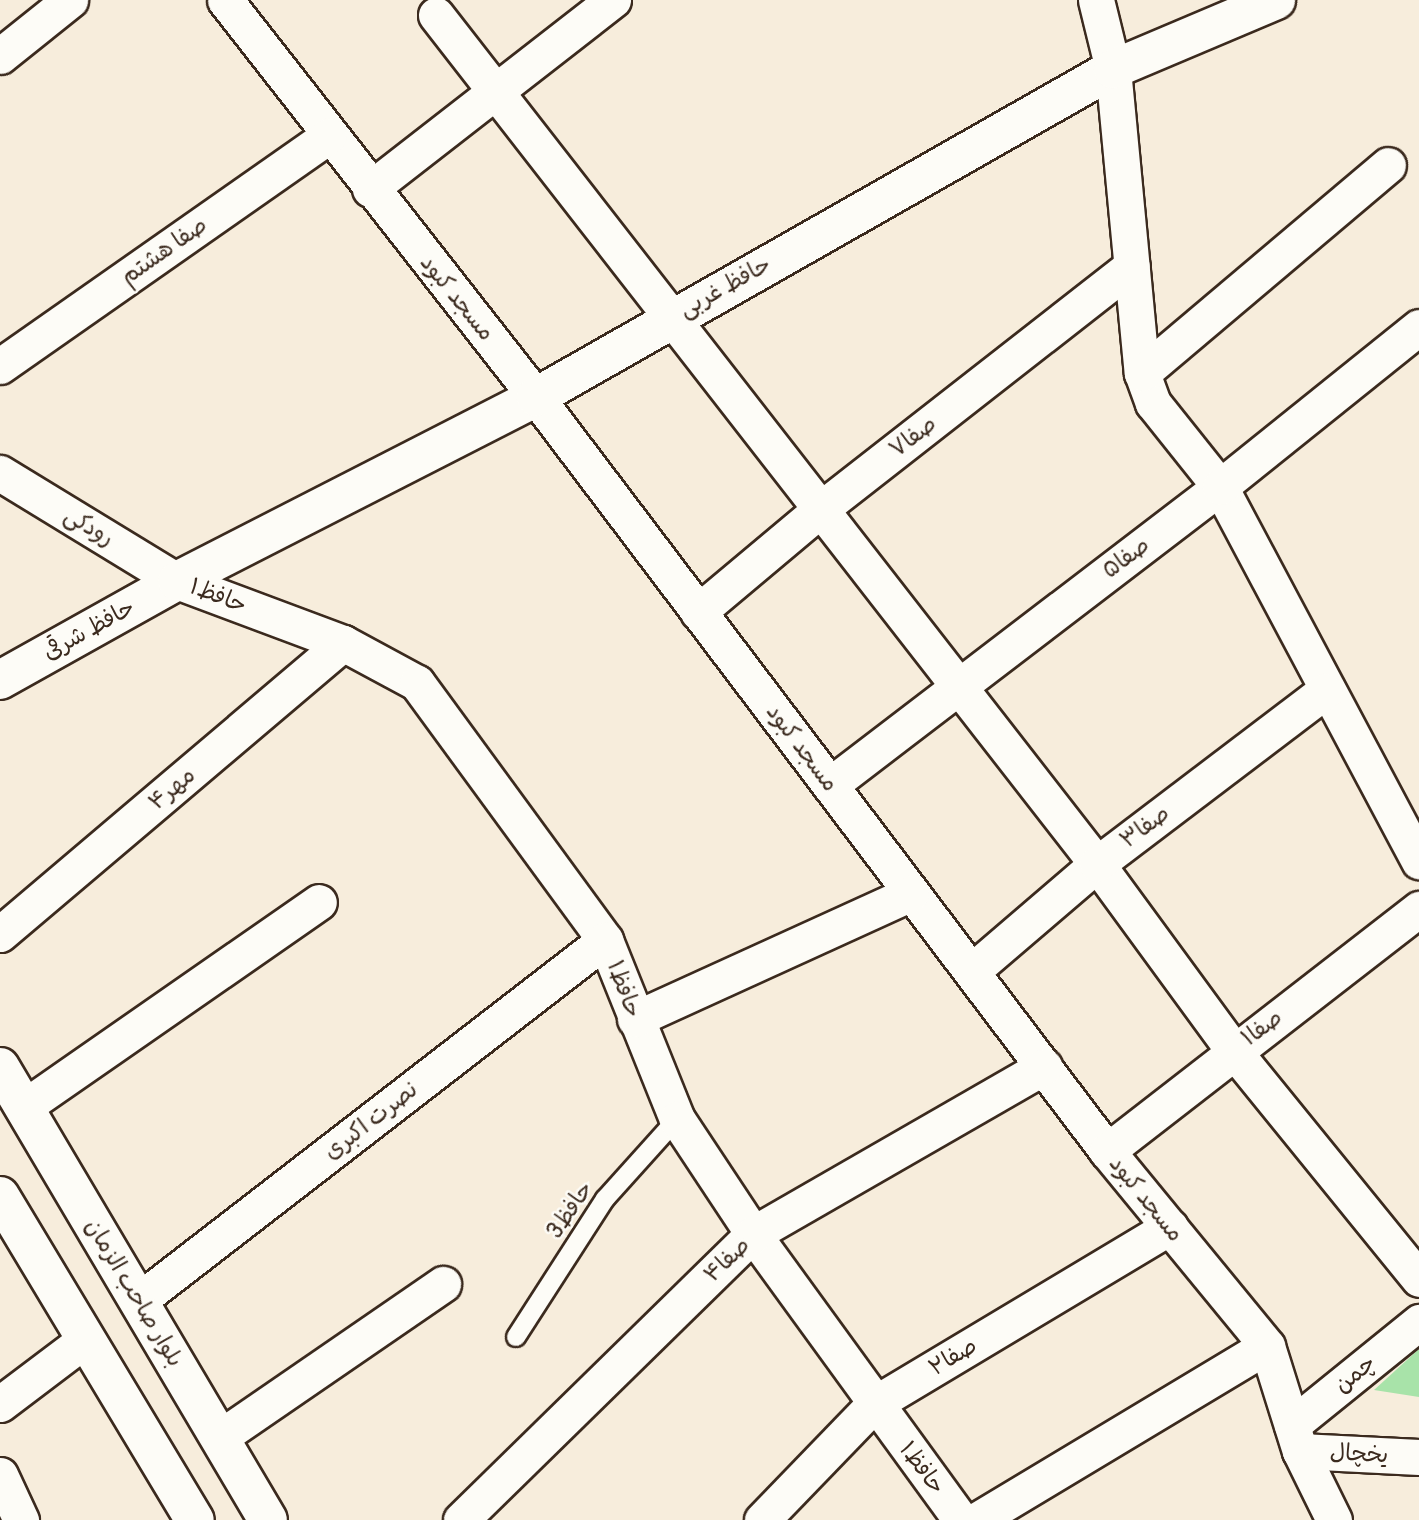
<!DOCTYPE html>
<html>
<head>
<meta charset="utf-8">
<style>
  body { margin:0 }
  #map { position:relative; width:1419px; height:1520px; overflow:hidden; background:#f7eddc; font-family:Pangolin,"Playpen Sans Arabic",sans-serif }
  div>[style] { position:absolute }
  .green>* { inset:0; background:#a8e3a9 }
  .roads { filter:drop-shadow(2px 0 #3b2a1e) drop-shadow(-2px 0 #3b2a1e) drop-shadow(0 2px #3b2a1e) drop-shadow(0 -2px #3b2a1e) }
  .service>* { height:18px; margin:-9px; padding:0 9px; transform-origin:9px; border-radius:9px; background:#fdfcf7 }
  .minor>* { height:35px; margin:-17.5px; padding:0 17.5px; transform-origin:17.5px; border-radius:17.5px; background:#fdfcf7 }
  .tertiary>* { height:38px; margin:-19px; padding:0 19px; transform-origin:19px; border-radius:19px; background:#fdfcf7 }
  .secondary>* { height:38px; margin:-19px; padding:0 19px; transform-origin:19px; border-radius:19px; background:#fdfcf7 }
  span { translate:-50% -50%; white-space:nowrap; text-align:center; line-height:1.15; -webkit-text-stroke:5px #fdfcf7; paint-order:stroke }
  .street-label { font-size:23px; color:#3b2a1e }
</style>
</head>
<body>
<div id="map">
  <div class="green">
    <div style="clip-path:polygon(1419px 1349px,1419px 1397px,1374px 1390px)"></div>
  </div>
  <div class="roads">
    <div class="service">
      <div style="left:516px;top:1337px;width:164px;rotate:-57.2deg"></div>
      <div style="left:605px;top:1199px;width:108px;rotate:-48deg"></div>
    </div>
    <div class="minor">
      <div style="left:225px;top:0;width:504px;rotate:51.93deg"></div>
      <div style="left:536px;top:397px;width:946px;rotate:52.86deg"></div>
      <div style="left:1107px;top:1151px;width:252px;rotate:50.6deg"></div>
      <div style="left:1267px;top:1346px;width:110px;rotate:72.6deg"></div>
      <div style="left:1300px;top:1451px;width:77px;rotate:63.8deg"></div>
      <div style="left:1096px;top:0;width:71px;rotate:76.2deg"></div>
      <div style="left:1113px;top:69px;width:305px;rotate:84.6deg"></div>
      <div style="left:1142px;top:373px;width:32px;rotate:70deg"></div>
      <div style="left:1153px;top:403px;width:107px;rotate:51.4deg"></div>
      <div style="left:1220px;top:487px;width:424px;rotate:62deg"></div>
      <div style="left:436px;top:15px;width:1076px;rotate:52.1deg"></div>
      <div style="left:1097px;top:864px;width:230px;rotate:53.8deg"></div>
      <div style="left:1233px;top:1050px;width:295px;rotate:50.9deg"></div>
      <div style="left:0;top:56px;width:90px;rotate:-38.7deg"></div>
      <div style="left:370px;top:189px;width:308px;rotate:-37.9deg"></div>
      <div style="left:0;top:366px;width:401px;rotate:-35deg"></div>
      <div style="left:1142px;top:373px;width:322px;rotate:-40.2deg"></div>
      <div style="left:0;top:473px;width:207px;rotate:31.4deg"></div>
      <div style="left:177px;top:581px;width:177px;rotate:20.5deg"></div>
      <div style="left:343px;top:643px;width:84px;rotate:28.4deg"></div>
      <div style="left:417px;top:683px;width:318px;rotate:53.8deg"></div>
      <div style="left:605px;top:940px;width:193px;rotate:68.1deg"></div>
      <div style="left:677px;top:1119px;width:138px;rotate:56.5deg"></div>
      <div style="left:753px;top:1234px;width:354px;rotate:54deg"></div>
      <div style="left:698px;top:612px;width:162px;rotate:-40deg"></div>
      <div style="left:822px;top:508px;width:393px;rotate:-38deg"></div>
      <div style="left:830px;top:785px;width:491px;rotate:-37.4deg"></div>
      <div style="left:1220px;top:487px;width:255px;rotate:-38.8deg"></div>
      <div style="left:0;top:934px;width:450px;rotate:-40.3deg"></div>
      <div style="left:972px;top:971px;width:165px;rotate:-40.6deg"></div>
      <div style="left:1097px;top:864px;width:286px;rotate:-37.2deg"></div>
      <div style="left:635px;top:1019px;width:303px;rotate:-24.5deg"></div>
      <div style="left:24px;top:1107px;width:359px;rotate:-34.8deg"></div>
      <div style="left:1107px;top:1151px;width:395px;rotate:-37.8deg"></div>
      <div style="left:138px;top:1301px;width:590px;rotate:-37.7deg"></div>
      <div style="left:0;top:1404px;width:108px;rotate:-37.1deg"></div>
      <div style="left:1292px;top:1425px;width:164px;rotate:-39deg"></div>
      <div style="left:219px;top:1438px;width:272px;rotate:-34.5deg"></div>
      <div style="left:1300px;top:1451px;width:119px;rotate:2.9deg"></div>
      <div style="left:0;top:1475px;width:50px;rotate:65deg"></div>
      <div style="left:461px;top:1520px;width:409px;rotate:-44.4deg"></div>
      <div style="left:753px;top:1234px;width:336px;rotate:-29.9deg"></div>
      <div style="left:762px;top:1520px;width:161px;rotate:-46deg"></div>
      <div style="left:874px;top:1404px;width:345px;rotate:-30.9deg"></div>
      <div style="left:977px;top:1520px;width:338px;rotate:-31deg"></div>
    </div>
    <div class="tertiary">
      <div style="left:0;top:680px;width:203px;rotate:-29.2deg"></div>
      <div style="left:177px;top:581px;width:403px;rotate:-27.1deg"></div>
      <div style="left:536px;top:397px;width:664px;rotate:-29.62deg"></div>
      <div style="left:1113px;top:69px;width:177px;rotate:-22.9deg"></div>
    </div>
    <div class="secondary">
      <div style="left:0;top:1067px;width:526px;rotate:59.39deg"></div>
      <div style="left:0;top:1196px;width:378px;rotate:59deg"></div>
    </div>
  </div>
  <div class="street-label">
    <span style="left:164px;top:251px;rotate:-35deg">صفا هشتم</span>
    <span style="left:725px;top:287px;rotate:-29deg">حافظ غربی</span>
    <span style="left:457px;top:298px;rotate:51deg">مسجد کبود</span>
    <span style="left:913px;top:437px;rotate:-38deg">صفا۷</span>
    <span style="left:89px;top:527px;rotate:31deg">رودکی</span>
    <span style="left:1126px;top:558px;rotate:-37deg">صفا۵</span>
    <span style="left:218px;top:596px;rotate:21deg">حافظ۱</span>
    <span style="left:89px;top:630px;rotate:-29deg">حافظ شرقی</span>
    <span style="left:802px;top:748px;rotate:53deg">مسجد کبود</span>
    <span style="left:172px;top:789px;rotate:-40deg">مهر۴</span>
    <span style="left:1145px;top:827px;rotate:-37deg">صفا۳</span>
    <span style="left:624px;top:989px;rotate:69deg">حافظ۱</span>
    <span style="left:1262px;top:1028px;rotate:-37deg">صفا۱</span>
    <span style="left:371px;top:1121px;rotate:-38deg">نصرت اکبری</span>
    <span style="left:1146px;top:1199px;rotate:51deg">مسجد کبود</span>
    <span style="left:570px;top:1210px;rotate:-56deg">حافظ3</span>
    <span style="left:727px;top:1260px;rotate:-44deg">صفا۴</span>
    <span style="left:134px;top:1293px;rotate:59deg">بلوار صاحب الزمان</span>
    <span style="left:953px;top:1357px;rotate:-31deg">صفا۲</span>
    <span style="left:1355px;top:1374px;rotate:-39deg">چمن</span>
    <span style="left:1359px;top:1454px;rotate:3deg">یخچال</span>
    <span style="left:922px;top:1468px;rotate:53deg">حافظ۱</span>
  </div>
</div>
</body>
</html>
